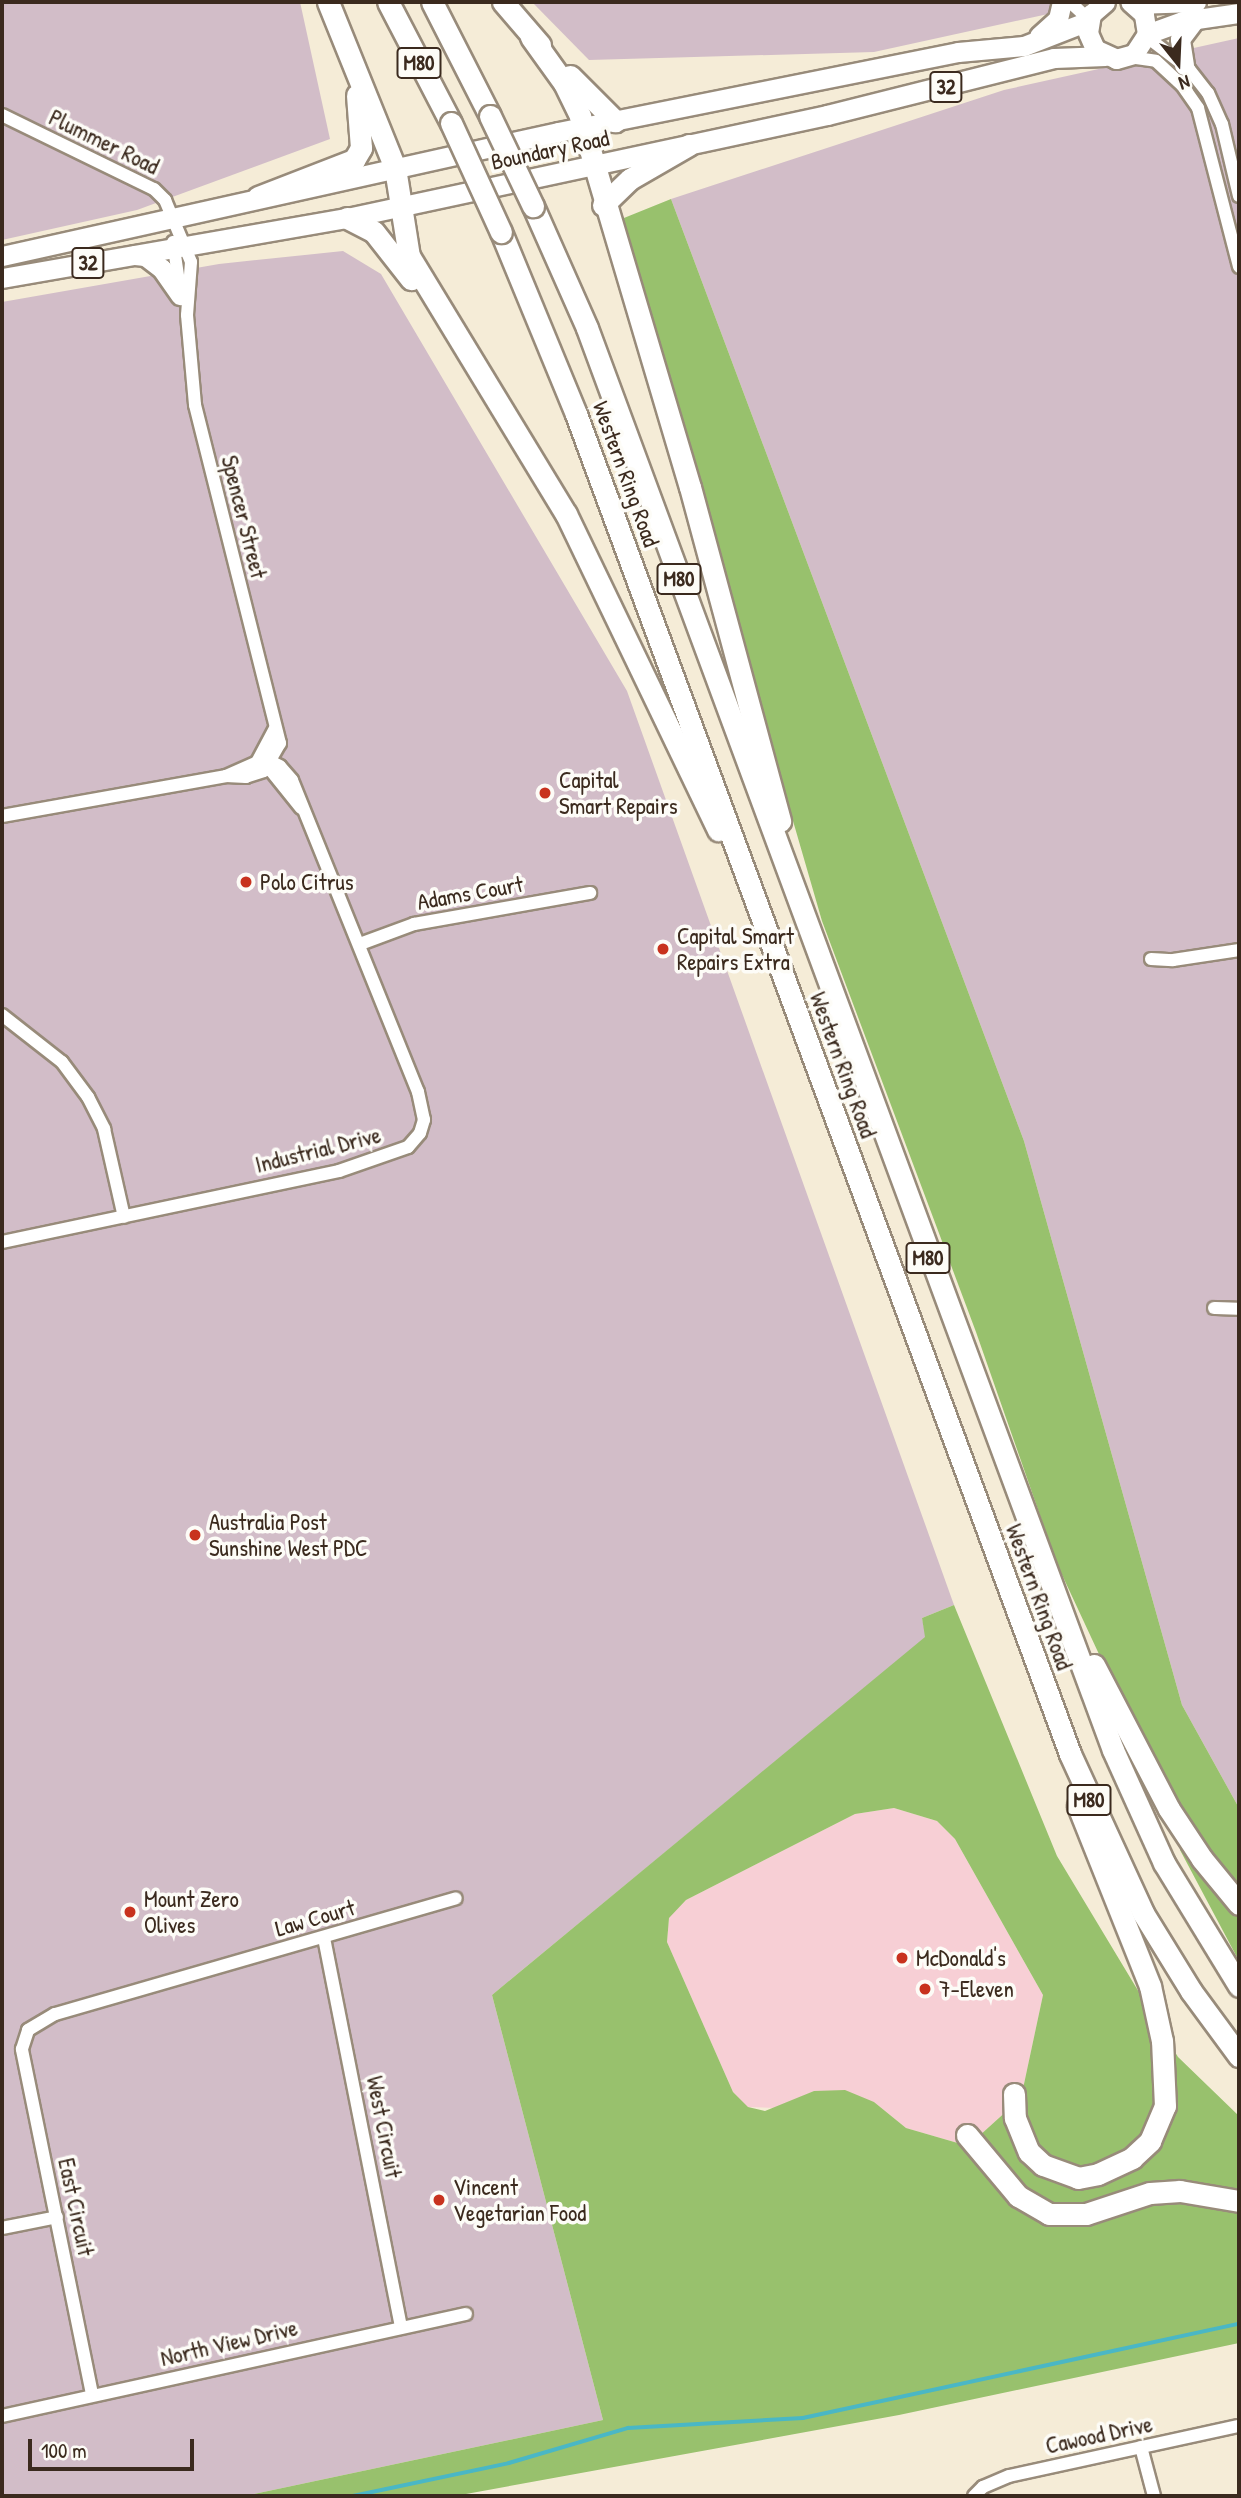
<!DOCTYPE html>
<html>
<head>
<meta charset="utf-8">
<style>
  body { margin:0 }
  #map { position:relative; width:1241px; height:2498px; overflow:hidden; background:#f5ecd7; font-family:"Patrick Hand",sans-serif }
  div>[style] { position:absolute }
  .built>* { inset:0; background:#f7cfd5 }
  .industrial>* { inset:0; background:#d2bdc8 }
  .green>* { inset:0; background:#98c16d }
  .stream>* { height:3.5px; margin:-1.75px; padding:0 1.75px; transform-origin:1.75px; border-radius:1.75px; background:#4ab7c5 }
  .roads { filter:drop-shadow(2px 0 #988b7a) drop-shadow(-2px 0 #988b7a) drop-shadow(0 2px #988b7a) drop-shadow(0 -2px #988b7a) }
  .street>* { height:12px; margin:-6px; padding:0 6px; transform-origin:6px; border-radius:6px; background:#fff }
  .primary>* { height:19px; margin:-9.5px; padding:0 9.5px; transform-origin:9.5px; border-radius:9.5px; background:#fff }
  .highway>* { height:21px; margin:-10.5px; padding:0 10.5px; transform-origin:10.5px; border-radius:10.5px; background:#fff }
  .bridges { filter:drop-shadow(2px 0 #988b7a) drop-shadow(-2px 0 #988b7a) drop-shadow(0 2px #988b7a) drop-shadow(0 -2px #988b7a) }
  .highway-bridge>* { height:21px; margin:-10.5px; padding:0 10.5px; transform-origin:10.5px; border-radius:10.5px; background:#fff }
  .dots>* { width:19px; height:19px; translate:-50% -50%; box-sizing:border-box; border:4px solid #fdfcf7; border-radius:50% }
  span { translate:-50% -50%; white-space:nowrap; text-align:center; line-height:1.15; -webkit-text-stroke:7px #fdfcf7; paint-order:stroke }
  .shield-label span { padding:2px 5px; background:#fdfcf7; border:2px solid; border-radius:5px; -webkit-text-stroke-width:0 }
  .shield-label { font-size:21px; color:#3b2a1e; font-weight:700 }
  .street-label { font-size:23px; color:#3b2a1e }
  .poi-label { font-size:23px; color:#3b2a1e }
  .left { translate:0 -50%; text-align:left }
  .frame { position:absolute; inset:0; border:4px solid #3b2a1e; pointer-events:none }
  .north { position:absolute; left:1143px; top:28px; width:70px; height:70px; -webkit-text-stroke:5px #fdfcf7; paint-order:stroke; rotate:162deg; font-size:19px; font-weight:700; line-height:28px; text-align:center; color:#3b2a1e }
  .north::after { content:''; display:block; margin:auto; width:24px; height:32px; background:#3b2a1e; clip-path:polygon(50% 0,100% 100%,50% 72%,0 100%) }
  .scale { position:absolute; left:28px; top:2439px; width:166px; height:32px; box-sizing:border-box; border:4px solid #3b2a1e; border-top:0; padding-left:9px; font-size:21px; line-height:24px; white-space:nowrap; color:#3b2a1e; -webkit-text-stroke:5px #fdfcf7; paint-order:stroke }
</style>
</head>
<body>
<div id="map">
  <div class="built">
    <div style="clip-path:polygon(894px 1808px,937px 1821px,955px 1839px,1043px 1995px,1021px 2098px,968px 2146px,906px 2128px,874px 2102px,814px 2091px,777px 2108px,747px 2107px,733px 2092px,667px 1942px,669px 1917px,686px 1900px,855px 1814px)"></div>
  </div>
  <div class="industrial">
    <div style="clip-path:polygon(2px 2px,300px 2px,330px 139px,137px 210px,2px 240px)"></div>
    <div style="clip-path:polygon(532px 2px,1103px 2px,874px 52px,589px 60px)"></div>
    <div style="clip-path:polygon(1239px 38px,1239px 1808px,1182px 1705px,1024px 1141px,671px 199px,1004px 90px)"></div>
    <div style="clip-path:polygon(343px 251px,381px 274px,627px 691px,954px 1605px,922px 1618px,926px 1637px,492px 1995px,603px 2420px,245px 2496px,2px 2496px,2px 302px,219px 264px)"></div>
  </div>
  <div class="green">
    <div style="clip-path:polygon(671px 199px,1024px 1141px,1182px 1705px,1239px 1808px,1239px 1961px,1180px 1850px,1192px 1825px,1118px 1695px,1057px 1564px,976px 1332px,822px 921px,619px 220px)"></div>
    <div style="clip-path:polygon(evenodd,954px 1605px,1057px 1856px,1178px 2057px,1239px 2116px,1239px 2343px,899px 2415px,455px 2496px,245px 2496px,603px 2420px,492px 1995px,925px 1637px,922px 1618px,954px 1605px,894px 1808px,937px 1821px,955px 1839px,1043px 1995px,1021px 2098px,968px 2146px,906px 2128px,874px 2102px,845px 2090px,814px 2091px,765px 2111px,748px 2107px,733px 2092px,667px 1942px,669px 1918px,686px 1900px,855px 1814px,894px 1808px)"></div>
  </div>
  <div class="stream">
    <div style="left:353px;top:2496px;width:159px;rotate:-11.9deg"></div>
    <div style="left:509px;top:2463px;width:124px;rotate:-16.4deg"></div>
    <div style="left:628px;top:2428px;width:175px;rotate:-3.3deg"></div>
    <div style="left:803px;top:2418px;width:446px;rotate:-12.2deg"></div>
  </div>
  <div class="roads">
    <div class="street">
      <div style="left:1070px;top:2px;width:26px;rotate:43deg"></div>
      <div style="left:1147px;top:37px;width:53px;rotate:37.3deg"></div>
      <div style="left:1189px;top:69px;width:31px;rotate:52deg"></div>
      <div style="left:1208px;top:93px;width:34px;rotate:66deg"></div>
      <div style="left:1222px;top:124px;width:74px;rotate:76.7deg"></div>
      <div style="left:1129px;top:57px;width:27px;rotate:8deg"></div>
      <div style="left:1156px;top:61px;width:35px;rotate:43deg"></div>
      <div style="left:1182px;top:85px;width:28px;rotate:55deg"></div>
      <div style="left:1198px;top:108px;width:164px;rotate:75.5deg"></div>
      <div style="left:2px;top:115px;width:169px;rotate:26deg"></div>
      <div style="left:154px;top:189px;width:16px;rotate:45deg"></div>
      <div style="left:165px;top:200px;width:67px;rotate:67.2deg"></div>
      <div style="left:191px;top:262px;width:53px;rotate:94.3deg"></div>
      <div style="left:187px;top:315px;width:90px;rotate:84.9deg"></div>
      <div style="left:195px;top:405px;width:349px;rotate:75.9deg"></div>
      <div style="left:280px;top:743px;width:32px;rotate:120deg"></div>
      <div style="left:264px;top:771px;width:19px;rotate:162deg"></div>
      <div style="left:246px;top:777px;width:20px;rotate:-177deg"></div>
      <div style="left:173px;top:242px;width:48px;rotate:81.5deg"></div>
      <div style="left:264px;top:762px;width:59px;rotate:51.2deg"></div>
      <div style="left:2px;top:816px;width:228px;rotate:-10.1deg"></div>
      <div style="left:226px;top:776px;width:34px;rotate:-24deg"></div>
      <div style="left:257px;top:762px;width:38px;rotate:-62deg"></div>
      <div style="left:360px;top:944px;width:58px;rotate:-20.3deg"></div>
      <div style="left:414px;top:924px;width:179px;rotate:-10deg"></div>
      <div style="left:1151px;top:959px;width:22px;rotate:3deg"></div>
      <div style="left:1173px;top:960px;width:67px;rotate:-8.6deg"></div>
      <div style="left:2px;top:1015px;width:76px;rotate:38.1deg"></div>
      <div style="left:62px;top:1062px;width:44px;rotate:53.4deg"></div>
      <div style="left:88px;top:1097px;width:36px;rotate:63deg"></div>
      <div style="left:104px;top:1129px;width:90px;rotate:77.2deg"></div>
      <div style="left:2px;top:1242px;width:344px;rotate:-11.9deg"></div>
      <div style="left:339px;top:1171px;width:73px;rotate:-19.2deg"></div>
      <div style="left:408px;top:1147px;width:18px;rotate:-49deg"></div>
      <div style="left:420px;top:1133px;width:14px;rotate:-73deg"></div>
      <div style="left:424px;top:1120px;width:29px;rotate:-102deg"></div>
      <div style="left:418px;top:1092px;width:336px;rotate:-112deg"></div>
      <div style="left:292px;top:780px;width:18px;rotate:-131deg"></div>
      <div style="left:280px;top:766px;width:20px;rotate:-153deg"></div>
      <div style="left:1214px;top:1308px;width:25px;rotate:2deg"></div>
      <div style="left:324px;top:1938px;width:396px;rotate:78.8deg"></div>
      <div style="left:2px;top:2228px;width:56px;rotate:-11.3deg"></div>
      <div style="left:92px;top:2394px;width:352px;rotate:-101.5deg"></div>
      <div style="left:22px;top:2049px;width:20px;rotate:-72deg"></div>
      <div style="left:28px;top:2030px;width:31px;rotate:-31deg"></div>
      <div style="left:55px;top:2014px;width:417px;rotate:-16.1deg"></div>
      <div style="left:2px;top:2416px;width:475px;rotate:-12.4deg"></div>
      <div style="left:1141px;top:2447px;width:51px;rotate:75.1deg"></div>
      <div style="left:974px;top:2496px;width:13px;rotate:-45deg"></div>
      <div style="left:983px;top:2487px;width:28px;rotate:-23deg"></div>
      <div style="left:1009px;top:2476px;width:235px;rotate:-12.3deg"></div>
    </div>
    <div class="primary">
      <div style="left:1105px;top:2px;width:18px;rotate:139deg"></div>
      <div style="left:1091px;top:14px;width:19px;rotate:99deg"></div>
      <div style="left:1088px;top:33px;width:17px;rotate:66deg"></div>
      <div style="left:1095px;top:49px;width:23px;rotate:25deg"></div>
      <div style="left:1116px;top:59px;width:19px;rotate:-16deg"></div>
      <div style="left:1134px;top:54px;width:24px;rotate:-57deg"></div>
      <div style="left:1147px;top:34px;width:20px;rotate:-99deg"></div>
      <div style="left:1144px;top:14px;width:18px;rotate:-139deg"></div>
      <div style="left:1134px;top:4px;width:62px;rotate:-1.8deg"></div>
      <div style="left:1147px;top:34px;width:38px;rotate:-20deg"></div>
      <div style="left:1183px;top:21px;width:57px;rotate:-8.1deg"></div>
      <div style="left:1039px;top:36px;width:25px;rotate:-42deg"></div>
      <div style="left:1058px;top:19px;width:17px;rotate:-77deg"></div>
      <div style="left:1184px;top:65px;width:26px;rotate:-99deg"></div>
      <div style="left:1180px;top:39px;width:25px;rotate:-53deg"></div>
      <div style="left:135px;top:255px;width:10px;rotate:6deg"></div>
      <div style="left:145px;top:256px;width:21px;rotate:37deg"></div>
      <div style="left:162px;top:269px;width:32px;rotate:55deg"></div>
      <div style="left:2px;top:256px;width:570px;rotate:-12.57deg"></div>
      <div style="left:558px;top:132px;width:408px;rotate:-11.3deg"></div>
      <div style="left:958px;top:52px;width:66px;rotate:-5.2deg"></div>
      <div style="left:1024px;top:46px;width:69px;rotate:-21.3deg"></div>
      <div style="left:2px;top:278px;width:350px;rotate:-9.9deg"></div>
      <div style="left:347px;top:218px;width:491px;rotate:-12.1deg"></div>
      <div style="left:827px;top:115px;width:234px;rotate:-14.1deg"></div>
      <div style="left:1054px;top:58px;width:51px;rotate:-2.2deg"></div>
    </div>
    <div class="highway">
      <div style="left:328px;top:2px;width:179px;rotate:68deg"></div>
      <div style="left:395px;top:168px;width:89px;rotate:81deg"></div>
      <div style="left:409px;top:256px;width:302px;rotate:58.7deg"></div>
      <div style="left:566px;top:514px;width:351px;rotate:64.3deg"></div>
      <div style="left:388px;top:2px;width:136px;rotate:62.5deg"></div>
      <div style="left:432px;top:2px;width:128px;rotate:63deg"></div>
      <div style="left:503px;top:2px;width:57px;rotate:49.3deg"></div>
      <div style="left:531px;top:37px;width:57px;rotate:54.3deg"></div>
      <div style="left:564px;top:83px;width:37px;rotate:64deg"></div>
      <div style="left:580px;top:116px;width:387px;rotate:73.5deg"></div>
      <div style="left:690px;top:487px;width:346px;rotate:74.9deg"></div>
      <div style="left:570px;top:76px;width:64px;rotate:45deg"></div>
      <div style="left:258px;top:197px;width:103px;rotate:-21.1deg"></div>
      <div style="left:354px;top:160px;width:14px;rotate:-60deg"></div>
      <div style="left:361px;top:148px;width:53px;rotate:-94.3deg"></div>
      <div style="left:603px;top:205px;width:37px;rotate:-44deg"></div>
      <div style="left:630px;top:179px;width:68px;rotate:-30deg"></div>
      <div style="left:533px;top:206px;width:133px;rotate:66.1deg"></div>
      <div style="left:587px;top:328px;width:1516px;rotate:69.7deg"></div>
      <div style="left:1113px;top:1750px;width:124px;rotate:65.7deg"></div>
      <div style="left:1164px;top:1863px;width:144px;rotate:58.6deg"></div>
      <div style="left:347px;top:218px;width:30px;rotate:27deg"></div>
      <div style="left:374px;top:232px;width:60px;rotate:51.8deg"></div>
      <div style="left:501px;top:232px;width:197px;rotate:67.6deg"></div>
      <div style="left:576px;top:414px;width:1428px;rotate:69.76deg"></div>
      <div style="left:1070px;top:1754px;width:175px;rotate:65.3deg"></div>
      <div style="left:1143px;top:1913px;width:92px;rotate:58.4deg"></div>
      <div style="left:1191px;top:1991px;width:81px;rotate:53.6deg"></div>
      <div style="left:1094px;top:1665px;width:162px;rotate:62.5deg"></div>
      <div style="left:1169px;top:1809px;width:60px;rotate:56.6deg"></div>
      <div style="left:1202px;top:1859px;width:58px;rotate:50.6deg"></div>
      <div style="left:1014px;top:2094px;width:24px;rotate:88deg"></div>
      <div style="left:1015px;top:2118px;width:37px;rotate:68deg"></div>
      <div style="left:1029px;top:2152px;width:19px;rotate:43deg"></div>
      <div style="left:1043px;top:2165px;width:37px;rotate:20deg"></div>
      <div style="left:1078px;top:2178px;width:20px;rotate:-11deg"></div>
      <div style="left:1098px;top:2174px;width:38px;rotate:-25deg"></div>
      <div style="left:1132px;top:2158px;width:25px;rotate:-43deg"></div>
      <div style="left:1150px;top:2141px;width:38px;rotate:-67deg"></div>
      <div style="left:1165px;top:2106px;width:65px;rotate:-92.6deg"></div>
      <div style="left:1162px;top:2041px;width:56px;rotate:-102.3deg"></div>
      <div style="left:1150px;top:1986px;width:194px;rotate:-111.8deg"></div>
      <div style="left:967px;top:2135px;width:80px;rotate:50.1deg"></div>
      <div style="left:1018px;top:2196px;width:36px;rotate:30deg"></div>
      <div style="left:1049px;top:2214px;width:37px"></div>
      <div style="left:1086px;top:2214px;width:67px;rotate:-18.2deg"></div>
      <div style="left:1150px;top:2193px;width:30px;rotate:-4deg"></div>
      <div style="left:1180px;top:2191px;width:60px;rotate:9.6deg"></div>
    </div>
  </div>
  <div class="bridges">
    <div class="highway-bridge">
      <div style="left:490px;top:116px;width:100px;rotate:64.5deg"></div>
      <div style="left:451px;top:123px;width:120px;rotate:65.4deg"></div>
    </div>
  </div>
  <div class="dots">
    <div style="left:545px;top:793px;background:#c8321e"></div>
    <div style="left:246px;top:882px;background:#c8321e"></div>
    <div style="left:663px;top:949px;background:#c8321e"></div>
    <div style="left:195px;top:1535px;background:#c8321e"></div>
    <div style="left:130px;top:1912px;background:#c8321e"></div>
    <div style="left:902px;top:1958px;background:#c8321e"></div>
    <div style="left:925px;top:1989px;background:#c8321e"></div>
    <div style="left:439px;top:2200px;background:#c8321e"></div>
  </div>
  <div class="shield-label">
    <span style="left:419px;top:63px">M80</span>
    <span style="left:946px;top:87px">32</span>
    <span style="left:88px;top:263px">32</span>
    <span style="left:679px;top:579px">M80</span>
    <span style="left:928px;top:1258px">M80</span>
    <span style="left:1089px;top:1800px">M80</span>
  </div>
  <div class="street-label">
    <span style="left:104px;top:142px;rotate:26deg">Plummer Road</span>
    <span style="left:550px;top:150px;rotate:-12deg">Boundary Road</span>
    <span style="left:626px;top:474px;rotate:70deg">Western Ring Road</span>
    <span style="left:244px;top:517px;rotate:76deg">Spencer Street</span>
    <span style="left:470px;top:893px;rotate:-10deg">Adams Court</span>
    <span style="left:843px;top:1065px;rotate:70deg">Western Ring Road</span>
    <span style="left:318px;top:1150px;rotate:-14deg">Industrial Drive</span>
    <span style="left:1039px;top:1597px;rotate:70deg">Western Ring Road</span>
    <span style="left:315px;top:1918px;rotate:-16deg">Law Court</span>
    <span style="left:384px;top:2127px;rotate:79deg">West Circuit</span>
    <span style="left:76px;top:2207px;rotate:78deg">East Circuit</span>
    <span style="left:229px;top:2343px;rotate:-13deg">North View Drive</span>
    <span style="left:1099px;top:2435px;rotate:-12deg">Cawood Drive</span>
  </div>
  <div class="poi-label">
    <span class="left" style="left:559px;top:793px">Capital<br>Smart Repairs</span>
    <span class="left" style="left:260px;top:882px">Polo Citrus</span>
    <span class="left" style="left:677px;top:949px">Capital Smart<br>Repairs Extra</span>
    <span class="left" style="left:209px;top:1535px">Australia Post<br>Sunshine West PDC</span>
    <span class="left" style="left:144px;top:1912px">Mount Zero<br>Olives</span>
    <span class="left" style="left:916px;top:1958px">McDonald's</span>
    <span class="left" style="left:939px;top:1989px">7-Eleven</span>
    <span class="left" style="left:453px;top:2200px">Vincent<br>Vegetarian Food</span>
  </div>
  <div class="frame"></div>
  <div class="north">N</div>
  <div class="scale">100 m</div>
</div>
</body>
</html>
